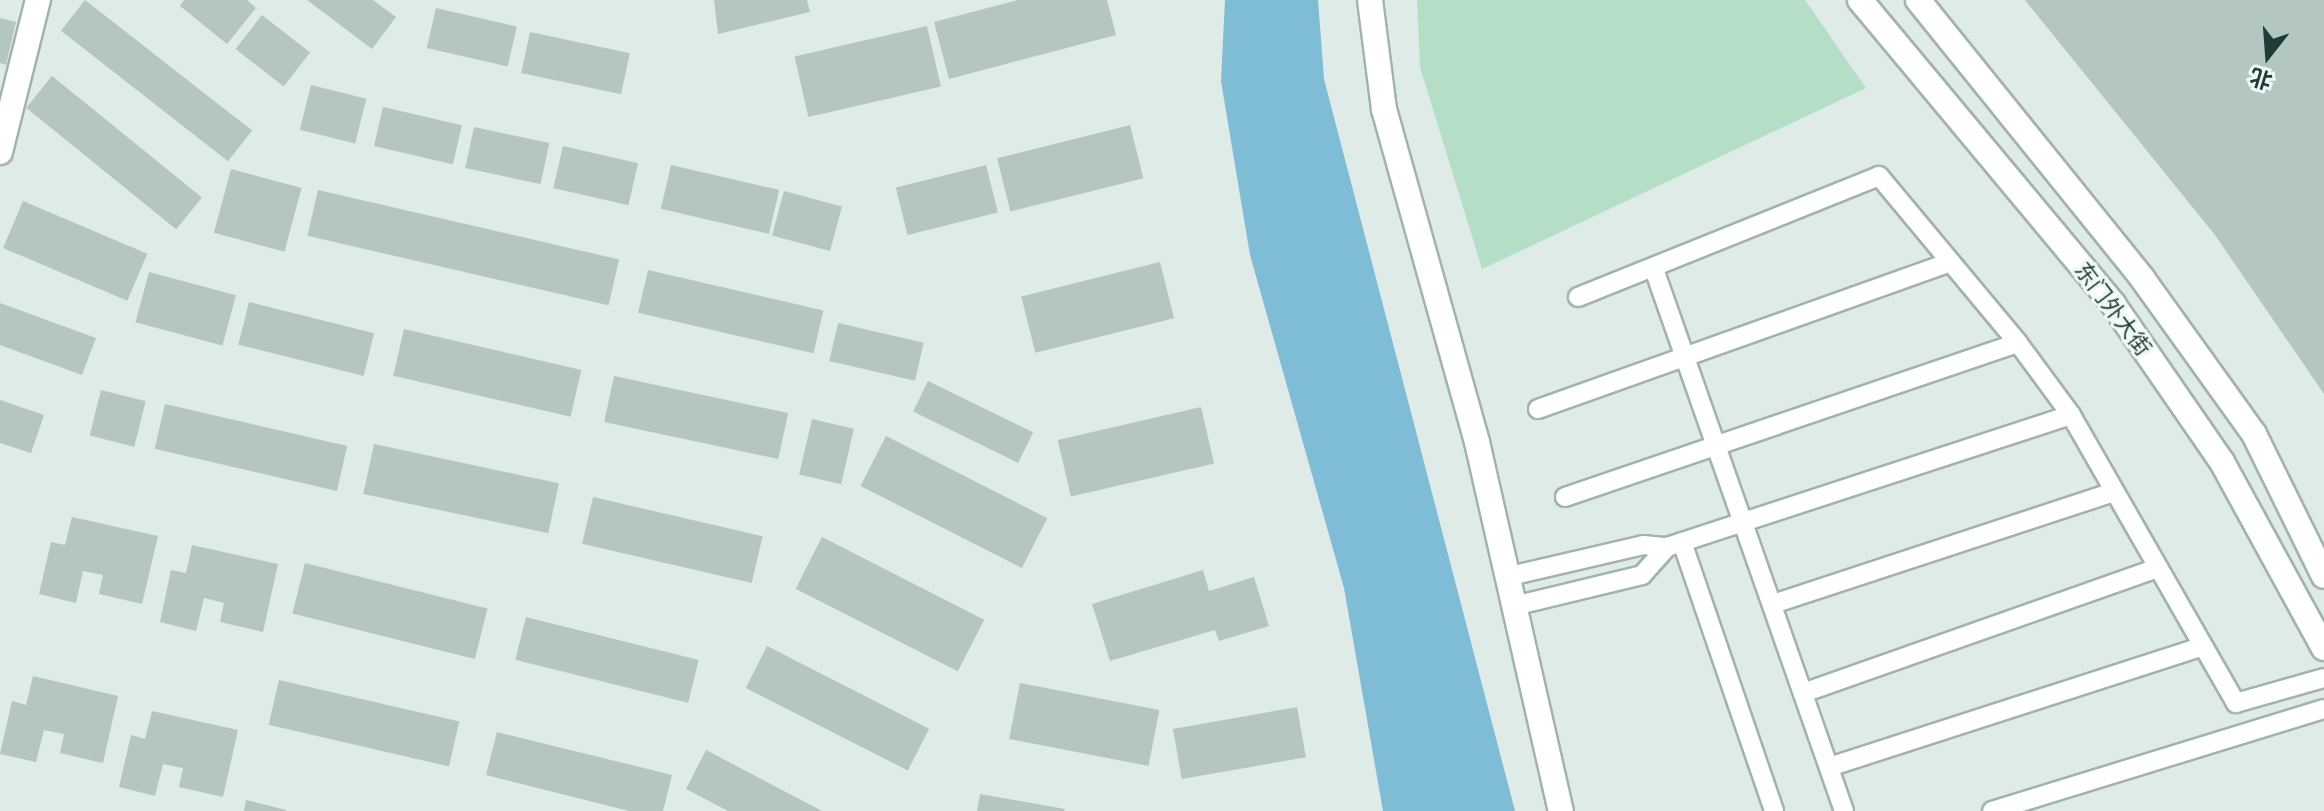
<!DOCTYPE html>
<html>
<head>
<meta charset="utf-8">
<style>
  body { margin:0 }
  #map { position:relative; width:2324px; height:811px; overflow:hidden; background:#deebe7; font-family:"PT Sans Narrow","Noto Sans SC",sans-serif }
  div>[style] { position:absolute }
  .green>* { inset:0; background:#b4dfc6 }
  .water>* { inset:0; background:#7fbcd6 }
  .building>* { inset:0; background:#b3c6c0; transform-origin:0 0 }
  .roads { filter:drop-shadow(2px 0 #a1b3af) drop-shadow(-2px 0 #a1b3af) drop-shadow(0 2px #a1b3af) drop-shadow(0 -2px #a1b3af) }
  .service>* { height:18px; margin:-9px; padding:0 9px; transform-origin:9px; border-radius:9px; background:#fff }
  .minor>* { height:24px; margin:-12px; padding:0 12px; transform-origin:12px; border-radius:12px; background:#fff }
  .tertiary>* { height:24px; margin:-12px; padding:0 12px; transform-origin:12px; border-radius:12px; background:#fff }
  .secondary>* { height:24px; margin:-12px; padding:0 12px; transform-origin:12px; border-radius:12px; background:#fff }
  span { translate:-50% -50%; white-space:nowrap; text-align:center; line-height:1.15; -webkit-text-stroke:6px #eef8f4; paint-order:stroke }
  .street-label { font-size:22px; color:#1e3c38 }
  .north { position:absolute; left:2228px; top:16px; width:80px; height:80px; -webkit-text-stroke:6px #eef8f4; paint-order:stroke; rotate:197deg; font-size:22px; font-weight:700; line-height:32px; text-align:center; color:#1e3c38 }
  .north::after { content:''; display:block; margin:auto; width:28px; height:36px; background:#1e3c38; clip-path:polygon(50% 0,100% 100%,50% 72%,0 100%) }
</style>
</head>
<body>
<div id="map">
  <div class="green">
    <div style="clip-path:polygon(1417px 0,1805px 0,1866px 88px,1482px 269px,1420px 67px)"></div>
  </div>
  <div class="water">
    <div style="clip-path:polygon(1225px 0,1318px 0,1324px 79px,1515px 811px,1383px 811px,1344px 588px,1250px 255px,1221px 81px)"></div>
  </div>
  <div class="building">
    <div style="left:85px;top:0;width:212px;height:39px;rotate:38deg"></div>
    <div style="clip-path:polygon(184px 0,247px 0,256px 8px,227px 44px,180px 6px)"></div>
    <div style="clip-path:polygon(307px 0,373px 0,396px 17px,372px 49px)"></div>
    <div style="clip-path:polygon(714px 0,807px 0,810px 12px,718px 34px)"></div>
    <div style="clip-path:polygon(1018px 0,1107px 0,1116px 35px,949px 79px,934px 22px)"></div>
    <div style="clip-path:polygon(2025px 0,2324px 0,2324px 394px,2215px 235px)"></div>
    <div style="left:436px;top:8px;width:83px;height:41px;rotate:13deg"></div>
    <div style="left:262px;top:15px;width:61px;height:43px;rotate:38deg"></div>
    <div style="clip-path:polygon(0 18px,16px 22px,6px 65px,0 63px)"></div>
    <div style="left:927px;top:26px;width:62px;height:136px;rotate:77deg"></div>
    <div style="left:530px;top:32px;width:102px;height:42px;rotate:12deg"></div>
    <div style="left:52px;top:76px;width:193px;height:41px;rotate:39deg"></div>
    <div style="left:311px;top:85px;width:57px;height:46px;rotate:14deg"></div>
    <div style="left:383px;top:107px;width:81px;height:40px;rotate:13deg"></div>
    <div style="left:1130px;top:125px;width:55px;height:137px;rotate:76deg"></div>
    <div style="left:474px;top:127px;width:77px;height:42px;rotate:12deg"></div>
    <div style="left:563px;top:146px;width:77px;height:43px;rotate:13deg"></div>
    <div style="left:671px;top:165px;width:111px;height:45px;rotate:13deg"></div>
    <div style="left:986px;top:165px;width:49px;height:93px;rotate:76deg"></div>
    <div style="left:231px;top:169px;width:73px;height:66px;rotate:15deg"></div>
    <div style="left:318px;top:190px;width:309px;height:47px;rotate:13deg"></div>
    <div style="left:784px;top:191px;width:60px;height:46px;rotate:15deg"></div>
    <div style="left:23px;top:201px;width:135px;height:51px;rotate:23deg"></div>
    <div style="left:1160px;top:262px;width:58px;height:143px;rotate:76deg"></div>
    <div style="left:648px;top:270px;width:180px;height:44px;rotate:13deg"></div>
    <div style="left:149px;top:272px;width:90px;height:52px;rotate:15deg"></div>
    <div style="left:249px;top:302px;width:129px;height:44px;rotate:14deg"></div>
    <div style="clip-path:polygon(0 303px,96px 338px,82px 375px,0 345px)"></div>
    <div style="left:838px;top:323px;width:88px;height:39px;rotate:13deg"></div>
    <div style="left:404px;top:329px;width:182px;height:48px;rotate:13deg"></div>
    <div style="left:614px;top:376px;width:178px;height:47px;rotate:12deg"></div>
    <div style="left:928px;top:381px;width:117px;height:34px;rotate:26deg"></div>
    <div style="left:101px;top:390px;width:46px;height:47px;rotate:14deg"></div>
    <div style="clip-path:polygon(0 400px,44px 415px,31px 453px,0 443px)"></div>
    <div style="left:165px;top:404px;width:187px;height:46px;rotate:13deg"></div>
    <div style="left:1201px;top:407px;width:58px;height:147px;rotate:77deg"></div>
    <div style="left:812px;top:419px;width:43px;height:57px;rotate:13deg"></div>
    <div style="left:886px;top:436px;width:181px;height:56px;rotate:27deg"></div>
    <div style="left:374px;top:444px;width:189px;height:51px;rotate:12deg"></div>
    <div style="left:593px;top:497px;width:174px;height:48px;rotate:13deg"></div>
    <div style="clip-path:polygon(72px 517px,158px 536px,142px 604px,99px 594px,103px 575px,83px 571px,76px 603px,39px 594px,51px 542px,65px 545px)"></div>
    <div style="left:822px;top:537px;width:182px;height:58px;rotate:27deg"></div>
    <div style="clip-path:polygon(192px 545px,278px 564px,263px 632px,220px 622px,224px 603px,204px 598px,196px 631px,160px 622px,171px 570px,186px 573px)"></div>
    <div style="left:305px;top:563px;width:188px;height:52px;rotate:14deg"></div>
    <div style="clip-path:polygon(1203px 570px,1209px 591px,1254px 577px,1269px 626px,1219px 641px,1215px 630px,1110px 661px,1092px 604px)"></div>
    <div style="left:526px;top:617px;width:178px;height:44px;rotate:14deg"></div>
    <div style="left:767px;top:646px;width:182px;height:47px;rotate:27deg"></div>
    <div style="clip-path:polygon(33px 676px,118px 696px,103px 763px,60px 753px,64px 734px,44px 730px,36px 762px,0 754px,12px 701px,26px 705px)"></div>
    <div style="left:279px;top:680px;width:185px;height:46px;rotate:13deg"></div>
    <div style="left:1020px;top:683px;width:142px;height:57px;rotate:11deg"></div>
    <div style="left:1297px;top:707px;width:51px;height:126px;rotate:80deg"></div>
    <div style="clip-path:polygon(152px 711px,238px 730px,223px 797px,179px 787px,183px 768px,163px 764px,155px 796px,119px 787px,131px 735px,145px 739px)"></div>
    <div style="clip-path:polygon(497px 732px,672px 775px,663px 811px,629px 811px,486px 775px)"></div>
    <div style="clip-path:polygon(706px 750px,822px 811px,728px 811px,686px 789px)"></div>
    <div style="clip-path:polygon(980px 794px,1065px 809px,1064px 811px,977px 811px)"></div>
    <div style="clip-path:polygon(246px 800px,286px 810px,286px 811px,244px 811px)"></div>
  </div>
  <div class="roads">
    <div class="service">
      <div style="left:1654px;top:269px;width:574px;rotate:70.68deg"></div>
      <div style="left:1578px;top:297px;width:324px;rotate:-21.9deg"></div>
      <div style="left:1879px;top:176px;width:217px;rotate:50.2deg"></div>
      <div style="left:1538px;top:409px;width:438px;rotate:-19.6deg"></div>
      <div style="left:1565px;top:497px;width:478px;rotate:-18.8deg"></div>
      <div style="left:2018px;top:343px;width:89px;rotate:53.6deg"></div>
      <div style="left:1682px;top:542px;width:284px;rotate:71.1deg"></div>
      <div style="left:1510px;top:576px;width:137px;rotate:-13.1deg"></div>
      <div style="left:1643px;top:545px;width:24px;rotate:5deg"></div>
      <div style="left:1667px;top:547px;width:425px;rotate:-18.1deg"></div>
      <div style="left:2071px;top:415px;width:332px;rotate:60.2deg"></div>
      <div style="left:2236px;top:703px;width:91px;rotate:-15.9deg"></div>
      <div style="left:1773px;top:604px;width:359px;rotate:-18.2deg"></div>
      <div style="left:1518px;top:605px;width:128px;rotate:-13.6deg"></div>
      <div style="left:1642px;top:575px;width:38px;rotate:-48deg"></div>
      <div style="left:1803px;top:693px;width:376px;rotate:-19.4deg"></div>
      <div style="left:1829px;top:767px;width:393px;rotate:-17.9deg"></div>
      <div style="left:1992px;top:811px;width:347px;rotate:-17.1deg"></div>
    </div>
    <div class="minor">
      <div style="left:0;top:152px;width:157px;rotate:-76deg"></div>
    </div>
    <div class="tertiary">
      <div style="left:1370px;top:0;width:110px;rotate:82.7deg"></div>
      <div style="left:1384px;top:109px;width:346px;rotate:74.4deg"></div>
      <div style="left:1477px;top:442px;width:378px;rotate:77.2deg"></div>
    </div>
    <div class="secondary">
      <div style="left:1860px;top:0;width:396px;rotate:50.2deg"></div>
      <div style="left:2113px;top:304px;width:192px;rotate:55.4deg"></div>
      <div style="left:2222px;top:462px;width:212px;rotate:61.3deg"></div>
      <div style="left:1918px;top:0;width:357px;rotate:51.1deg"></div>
      <div style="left:2142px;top:278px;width:192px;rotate:54.3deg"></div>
      <div style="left:2254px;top:434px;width:158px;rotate:63.8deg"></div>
    </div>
  </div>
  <div class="street-label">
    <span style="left:2113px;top:309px;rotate:53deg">东门外大街</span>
  </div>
  <div class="north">北</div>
</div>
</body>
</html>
